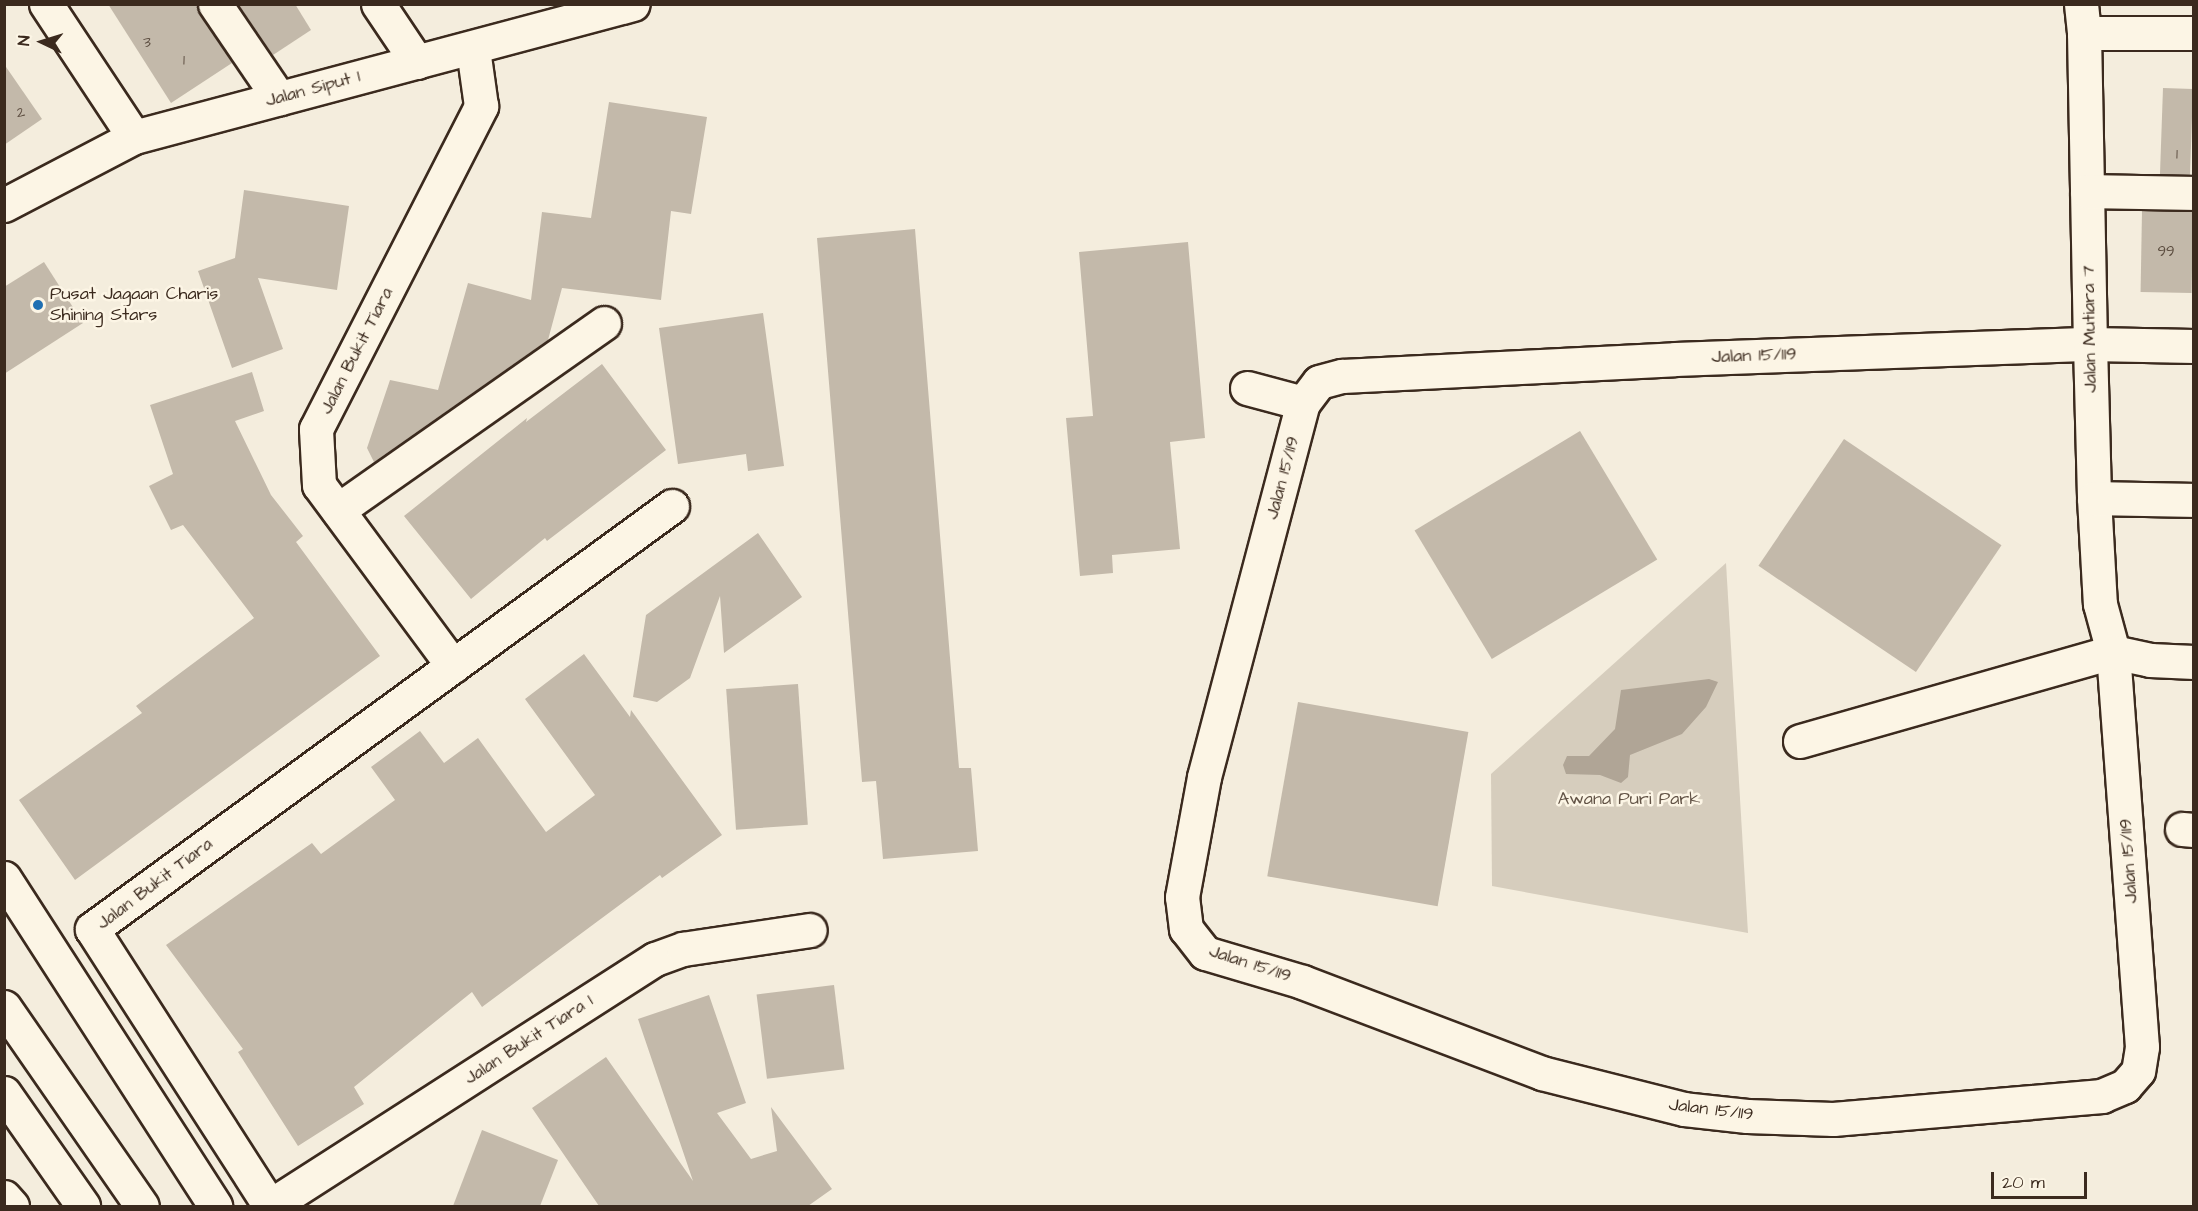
<!DOCTYPE html>
<html>
<head>
<meta charset="utf-8">
<style>
  body { margin:0 }
  #map { position:relative; width:2198px; height:1211px; overflow:hidden; background:#f4eddd; font-family:"Architects Daughter",sans-serif }
  div>[style] { position:absolute }
  .green>* { inset:0; background:#d6cdbd }
  .water>* { inset:0; background:#b0a596 }
  .building>* { inset:0; background:#c3b9aa; transform-origin:0 0 }
  .roads { filter:drop-shadow(2px 0 #3b2a1e) drop-shadow(-2px 0 #3b2a1e) drop-shadow(0 2px #3b2a1e) drop-shadow(0 -2px #3b2a1e) }
  .minor>* { height:33px; margin:-16.5px; padding:0 16.5px; transform-origin:16.5px; border-radius:16.5px; background:#fcf5e5 }
  .highway>* { height:33px; margin:-16.5px; padding:0 16.5px; transform-origin:16.5px; border-radius:16.5px; background:#fcf5e5 }
  .dots>* { width:16px; height:16px; translate:-50% -50%; box-sizing:border-box; border:3px solid #fcf5e5; border-radius:50% }
  span { translate:-50% -50%; white-space:nowrap; text-align:center; line-height:1.15; -webkit-text-stroke:5px #fcf5e5; paint-order:stroke }
  .number-label { font-size:15px; color:#5d4e41 }
  .number-label span { -webkit-text-stroke-width:0 }
  .street-label { font-size:18px; color:#3b2a1e }
  .poi-label { font-size:18px; color:#3b2a1e }
  .left { translate:0 -50%; text-align:left }
  .park-label { font-size:18px; color:#625346 }
  .frame { position:absolute; inset:0; border:6px solid #3b2a1e; pointer-events:none }
  .north { position:absolute; left:12px; top:12px; width:60px; height:60px; -webkit-text-stroke:4px #fcf5e5; paint-order:stroke; rotate:274deg; font-size:16px; font-weight:700; line-height:24px; text-align:center; color:#3b2a1e }
  .north::after { content:''; display:block; margin:auto; width:21px; height:27px; background:#3b2a1e; clip-path:polygon(50% 0,100% 100%,50% 72%,0 100%) }
  .scale { position:absolute; left:1991px; top:1172px; width:96px; height:27px; box-sizing:border-box; border:3px solid #3b2a1e; border-top:0; padding-left:8px; font-size:18px; line-height:21px; white-space:nowrap; color:#3b2a1e; -webkit-text-stroke:4px #fcf5e5; paint-order:stroke }
</style>
</head>
<body>
<div id="map">
  <div class="green">
    <div style="clip-path:polygon(1726px 563px,1748px 933px,1492px 886px,1491px 774px)"></div>
  </div>
  <div class="water">
    <div style="clip-path:polygon(1709px 679px,1718px 682px,1706px 707px,1682px 734px,1630px 755px,1628px 777px,1621px 783px,1600px 775px,1566px 774px,1563px 765px,1567px 756px,1589px 756px,1615px 729px,1621px 690px)"></div>
  </div>
  <div class="building">
    <div style="clip-path:polygon(108px 4px,196px 4px,232px 63px,171px 103px)"></div>
    <div style="clip-path:polygon(238px 4px,295px 4px,311px 30px,273px 55px)"></div>
    <div style="clip-path:polygon(4px 64px,42px 119px,4px 145px)"></div>
    <div style="left:2163px;top:88px;width:30px;height:86px;rotate:2deg"></div>
    <div style="clip-path:polygon(609px 102px,707px 117px,691px 214px,671px 211px,661px 300px,562px 288px,548px 340px,374px 462px,367px 448px,390px 380px,438px 390px,468px 283px,531px 300px,542px 212px,591px 218px)"></div>
    <div style="clip-path:polygon(244px 190px,349px 206px,337px 290px,258px 278px,283px 349px,232px 368px,198px 271px,235px 258px)"></div>
    <div style="left:2142px;top:211px;width:51px;height:81px;rotate:1deg"></div>
    <div style="clip-path:polygon(915px 229px,959px 768px,971px 768px,978px 851px,883px 859px,876px 781px,862px 782px,817px 238px)"></div>
    <div style="clip-path:polygon(1188px 242px,1205px 438px,1170px 442px,1180px 549px,1112px 555px,1113px 573px,1080px 576px,1066px 418px,1093px 416px,1079px 252px)"></div>
    <div style="clip-path:polygon(44px 262px,83px 323px,4px 374px,4px 287px)"></div>
    <div style="clip-path:polygon(763px 313px,784px 466px,748px 471px,746px 454px,678px 464px,659px 328px)"></div>
    <div style="clip-path:polygon(602px 364px,666px 450px,547px 541px,545px 538px,471px 599px,404px 516px,527px 418px,526px 422px)"></div>
    <div style="clip-path:polygon(252px 372px,264px 411px,235px 421px,271px 495px,303px 536px,296px 542px,380px 656px,75px 880px,19px 800px,142px 713px,136px 706px,254px 618px,183px 525px,171px 530px,149px 486px,173px 474px,150px 405px)"></div>
    <div style="left:1580px;top:431px;width:150px;height:193px;rotate:59deg"></div>
    <div style="left:1844px;top:439px;width:190px;height:153px;rotate:34deg"></div>
    <div style="clip-path:polygon(758px 533px,802px 597px,724px 653px,720px 596px,690px 678px,657px 702px,633px 697px,646px 615px)"></div>
    <div style="clip-path:polygon(584px 654px,630px 717px,631px 710px,722px 835px,662px 878px,660px 875px,482px 1007px,472px 992px,354px 1087px,364px 1104px,298px 1146px,238px 1052px,243px 1049px,166px 945px,312px 843px,321px 854px,395px 800px,371px 767px,420px 731px,444px 763px,478px 738px,546px 832px,595px 795px,525px 699px)"></div>
    <div style="left:798px;top:684px;width:141px;height:72px;rotate:86deg"></div>
    <div style="left:1298px;top:702px;width:173px;height:177px;rotate:10deg"></div>
    <div style="left:834px;top:985px;width:85px;height:78px;rotate:83deg"></div>
    <div style="clip-path:polygon(709px 995px,746px 1103px,717px 1113px,751px 1159px,777px 1151px,771px 1107px,832px 1189px,808px 1206px,599px 1206px,532px 1108px,606px 1057px,693px 1181px,638px 1019px)"></div>
    <div style="clip-path:polygon(482px 1130px,558px 1160px,540px 1206px,453px 1206px)"></div>
  </div>
  <div class="roads">
    <div class="minor">
      <div style="left:46px;top:4px;width:159px;rotate:56.5deg"></div>
      <div style="left:215px;top:4px;width:114px;rotate:55.8deg"></div>
      <div style="left:378px;top:4px;width:70px;rotate:56.1deg"></div>
      <div style="left:2081px;top:4px;width:29px;rotate:84deg"></div>
      <div style="left:2084px;top:33px;width:311px;rotate:88.9deg"></div>
      <div style="left:2090px;top:344px;width:154px;rotate:88.5deg"></div>
      <div style="left:2094px;top:498px;width:106px;rotate:86.8deg"></div>
      <div style="left:2100px;top:604px;width:50px;rotate:74.8deg"></div>
      <div style="left:2113px;top:652px;width:396px;rotate:85.8deg"></div>
      <div style="left:2142px;top:1047px;width:24px;rotate:99deg"></div>
      <div style="left:2138px;top:1071px;width:20px;rotate:131deg"></div>
      <div style="left:2125px;top:1086px;width:25px;rotate:157deg"></div>
      <div style="left:2102px;top:1096px;width:270px;rotate:175.1deg"></div>
      <div style="left:1833px;top:1119px;width:86px;rotate:-178deg"></div>
      <div style="left:1747px;top:1116px;width:63px;rotate:-173.7deg"></div>
      <div style="left:1684px;top:1109px;width:146px;rotate:-165.8deg"></div>
      <div style="left:1542px;top:1073px;width:256px;rotate:-159.2deg"></div>
      <div style="left:1303px;top:982px;width:102px;rotate:-163.5deg"></div>
      <div style="left:1205px;top:953px;width:31px;rotate:-128deg"></div>
      <div style="left:1186px;top:929px;width:32px;rotate:-97deg"></div>
      <div style="left:1182px;top:897px;width:122px;rotate:-79.6deg"></div>
      <div style="left:1204px;top:777px;width:387px;rotate:-75.2deg"></div>
      <div style="left:1303px;top:403px;width:26px;rotate:-53deg"></div>
      <div style="left:1319px;top:382px;width:24px;rotate:-15deg"></div>
      <div style="left:1342px;top:376px;width:333px;rotate:-2.9deg"></div>
      <div style="left:1675px;top:359px;width:415px;rotate:-2.1deg"></div>
      <div style="left:2090px;top:344px;width:104px;rotate:1.1deg"></div>
      <div style="left:2084px;top:33px;width:110px"></div>
      <div style="left:2087px;top:191px;width:107px;rotate:1.1deg"></div>
      <div style="left:4px;top:205px;width:147px;rotate:-27.6deg"></div>
      <div style="left:134px;top:137px;width:516px;rotate:-14.92deg"></div>
      <div style="left:1247px;top:388px;width:58px;rotate:15deg"></div>
      <div style="left:2094px;top:498px;width:100px;rotate:1.1deg"></div>
      <div style="left:672px;top:506px;width:718px;rotate:143.9deg"></div>
      <div style="left:92px;top:929px;width:329px;rotate:57.3deg"></div>
      <div style="left:270px;top:1206px;width:457px;rotate:-32.7deg"></div>
      <div style="left:655px;top:959px;width:30px;rotate:-20deg"></div>
      <div style="left:683px;top:949px;width:128px;rotate:-8.5deg"></div>
      <div style="left:338px;top:510px;width:325px;rotate:-35.1deg"></div>
      <div style="left:453px;top:666px;width:225px;rotate:-126.5deg"></div>
      <div style="left:319px;top:485px;width:56px;rotate:-93.1deg"></div>
      <div style="left:316px;top:429px;width:363px;rotate:-62.9deg"></div>
      <div style="left:481px;top:106px;width:58px;rotate:-98deg"></div>
      <div style="left:1800px;top:741px;width:325px;rotate:-15.9deg"></div>
      <div style="left:2113px;top:652px;width:38px;rotate:12deg"></div>
      <div style="left:2150px;top:660px;width:44px;rotate:2.6deg"></div>
      <div style="left:2182px;top:829px;width:12px;rotate:5deg"></div>
    </div>
    <div class="highway">
      <div style="left:4px;top:878px;width:390px;rotate:57.2deg"></div>
      <div style="left:4px;top:1007px;width:242px;rotate:55.3deg"></div>
      <div style="left:4px;top:1093px;width:138px;rotate:55deg"></div>
      <div style="left:4px;top:1197px;width:12px;rotate:48deg"></div>
    </div>
  </div>
  <div class="dots">
    <div style="left:38px;top:305px;background:#1f6fb2"></div>
  </div>
  <div class="number-label">
    <span style="left:147px;top:43px">3</span>
    <span style="left:184px;top:61px">1</span>
    <span style="left:21px;top:113px">2</span>
    <span style="left:2177px;top:155px">1</span>
    <span style="left:2166px;top:252px">99</span>
  </div>
  <div class="street-label">
    <span style="left:313px;top:89px;rotate:-15deg">Jalan Siput 1</span>
    <span style="left:2090px;top:329px;rotate:-91deg">Jalan Mutiara 7</span>
    <span style="left:357px;top:351px;rotate:-63deg">Jalan Bukit Tiara</span>
    <span style="left:1754px;top:356px;rotate:-2deg">Jalan 15/119</span>
    <span style="left:1283px;top:478px;rotate:-75deg">Jalan 15/119</span>
    <span style="left:2129px;top:861px;rotate:-94deg">Jalan 15/119</span>
    <span style="left:155px;top:884px;rotate:-37deg">Jalan Bukit Tiara</span>
    <span style="left:1250px;top:964px;rotate:18deg">Jalan 15/119</span>
    <span style="left:529px;top:1040px;rotate:-33deg">Jalan Bukit Tiara 1</span>
    <span style="left:1711px;top:1110px;rotate:7deg">Jalan 15/119</span>
  </div>
  <div class="poi-label">
    <span class="left" style="left:50px;top:305px">Pusat Jagaan Charis<br>Shining Stars</span>
  </div>
  <div class="park-label">
    <span style="left:1629px;top:799px">Awana Puri Park</span>
  </div>
  <div class="frame"></div>
  <div class="north">N</div>
  <div class="scale">20 m</div>
</div>
</body>
</html>
